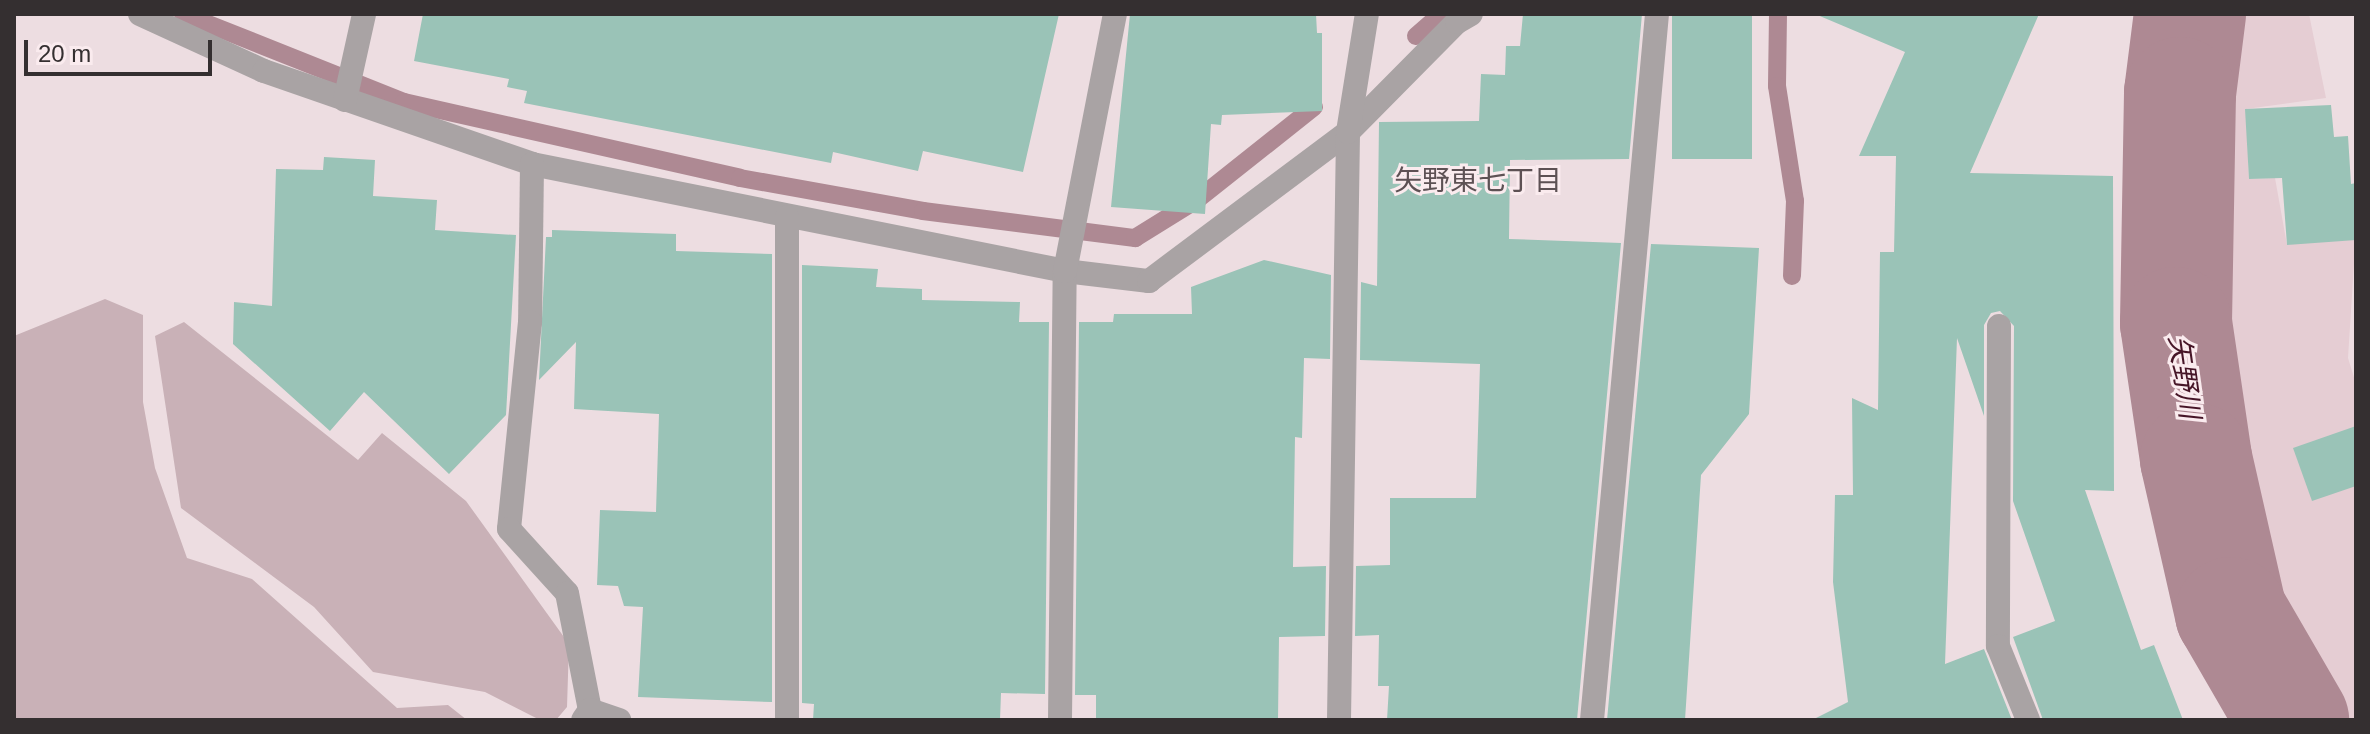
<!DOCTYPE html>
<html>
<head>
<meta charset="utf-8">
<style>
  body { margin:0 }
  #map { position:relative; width:2370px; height:734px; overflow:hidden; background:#eddde1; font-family:Helvetica,"Noto Sans JP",sans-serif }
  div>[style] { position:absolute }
  .built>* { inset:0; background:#e5cdd3 }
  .green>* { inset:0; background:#c9b1b7 }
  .stream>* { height:18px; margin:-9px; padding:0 9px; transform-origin:9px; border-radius:9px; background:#ae8993 }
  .river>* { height:112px; margin:-56px; padding:0 56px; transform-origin:56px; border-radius:56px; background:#ae8993 }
  .building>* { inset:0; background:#9ac3b7; transform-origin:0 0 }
  .minor>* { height:24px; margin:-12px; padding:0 12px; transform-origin:12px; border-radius:12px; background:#a9a3a4 }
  span { translate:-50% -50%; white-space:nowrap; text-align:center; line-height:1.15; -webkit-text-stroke:6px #faebee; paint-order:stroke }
  .neighbourhood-label { font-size:28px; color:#5d5154 }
  .water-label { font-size:28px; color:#461527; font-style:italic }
  .frame { position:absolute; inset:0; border:16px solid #342f30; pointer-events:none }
  .scale { position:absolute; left:24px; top:40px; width:188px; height:36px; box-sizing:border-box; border:4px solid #342f30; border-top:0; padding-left:10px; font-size:24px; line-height:28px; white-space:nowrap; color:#342f30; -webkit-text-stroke:6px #faebee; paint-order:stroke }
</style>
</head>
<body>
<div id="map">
  <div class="built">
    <div style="clip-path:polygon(2242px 14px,2309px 14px,2326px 98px,2246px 109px,2249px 179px,2275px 178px,2287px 245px,2356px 232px,2348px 358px,2356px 384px,2356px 720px,2344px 720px,2327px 702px,2255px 537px,2229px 423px,2231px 49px)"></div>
  </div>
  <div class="green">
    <div style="clip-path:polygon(105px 299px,143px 315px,143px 402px,155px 468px,187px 558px,252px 579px,397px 708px,448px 705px,467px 720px,14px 720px,14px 336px)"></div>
    <div style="clip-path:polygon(184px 322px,358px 460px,382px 433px,466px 501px,569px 644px,567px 707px,556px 720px,540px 720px,485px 692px,373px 672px,314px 607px,181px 508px,155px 336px)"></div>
  </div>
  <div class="stream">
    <div style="left:183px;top:14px;width:238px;rotate:21.7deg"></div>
    <div style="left:404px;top:102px;width:344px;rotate:12.7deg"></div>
    <div style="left:740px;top:178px;width:186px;rotate:10.2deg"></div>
    <div style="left:923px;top:211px;width:214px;rotate:7.3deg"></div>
    <div style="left:1135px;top:238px;width:74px;rotate:-31.8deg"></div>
    <div style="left:1198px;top:199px;width:148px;rotate:-38.4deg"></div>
    <div style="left:1778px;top:14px;width:72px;rotate:90.8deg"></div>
    <div style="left:1777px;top:86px;width:116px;rotate:81.1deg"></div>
    <div style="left:1795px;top:201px;width:75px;rotate:92.3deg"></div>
    <div style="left:1416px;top:36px;width:33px;rotate:-41deg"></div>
  </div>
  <div class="river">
    <div style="left:2190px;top:14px;width:80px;rotate:97.2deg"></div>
    <div style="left:2180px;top:93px;width:230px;rotate:91deg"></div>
    <div style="left:2176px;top:323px;width:137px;rotate:81.6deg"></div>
    <div style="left:2196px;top:459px;width:158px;rotate:77.2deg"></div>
    <div style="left:2231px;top:613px;width:124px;rotate:59.9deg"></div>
  </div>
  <div class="building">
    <div style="clip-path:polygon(423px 14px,1059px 14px,1023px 172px,923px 151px,918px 171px,833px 152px,831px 163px,524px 103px,527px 91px,507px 87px,509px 79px,414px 61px)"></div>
    <div style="clip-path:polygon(1130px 14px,1316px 14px,1317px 33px,1322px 33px,1322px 111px,1222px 115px,1221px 125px,1211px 124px,1205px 214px,1111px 207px)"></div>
    <div style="clip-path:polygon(1523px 14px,1642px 14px,1629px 159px,1510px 160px,1509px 239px,1621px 243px,1577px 720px,1387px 720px,1389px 686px,1378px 686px,1379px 635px,1355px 636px,1356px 566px,1390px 565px,1390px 498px,1476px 498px,1480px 364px,1360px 360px,1361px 282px,1377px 286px,1379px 122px,1479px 121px,1481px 74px,1505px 75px,1506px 46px,1520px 46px)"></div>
    <div style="left:1672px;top:14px;width:80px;height:145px"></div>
    <div style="clip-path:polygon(1815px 14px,2039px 14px,1970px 173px,2113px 176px,2114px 491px,2085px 490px,2141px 650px,2154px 645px,2183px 720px,2043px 720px,2013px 637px,2055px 621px,2013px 501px,2014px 326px,2000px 311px,1991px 313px,1984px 325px,1984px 416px,1957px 338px,1945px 664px,1984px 649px,2012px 720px,1812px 720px,1848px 702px,1833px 582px,1835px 495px,1853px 495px,1852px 398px,1878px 410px,1880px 252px,1894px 252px,1896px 156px,1859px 156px,1905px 52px)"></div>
    <div style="clip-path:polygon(2331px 105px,2334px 137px,2348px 136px,2351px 184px,2356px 183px,2356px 240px,2287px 245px,2282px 178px,2249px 179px,2245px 109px)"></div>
    <div style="clip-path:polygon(324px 157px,375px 160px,373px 196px,437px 200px,435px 230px,516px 235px,506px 415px,449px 474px,364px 392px,330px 431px,233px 344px,234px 302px,272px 306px,276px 169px,323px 170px)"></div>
    <div style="clip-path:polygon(552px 230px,676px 234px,676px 251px,772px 254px,772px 702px,638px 697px,643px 607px,624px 606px,618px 586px,597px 585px,600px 510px,656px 512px,659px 414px,574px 409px,576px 342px,539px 380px,546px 237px,552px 237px)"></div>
    <div style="clip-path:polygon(1651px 244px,1759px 248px,1749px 414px,1701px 475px,1685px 720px,1607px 720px)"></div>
    <div style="clip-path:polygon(1264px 260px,1331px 275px,1330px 359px,1304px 358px,1302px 438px,1295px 437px,1293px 567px,1326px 566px,1325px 636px,1279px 637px,1278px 720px,1096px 720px,1096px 695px,1075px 695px,1079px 322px,1113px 322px,1114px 314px,1192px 314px,1191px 287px)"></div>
    <div style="clip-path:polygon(802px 265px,878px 269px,876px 287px,922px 289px,922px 300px,1020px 302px,1019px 322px,1049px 322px,1045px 694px,1001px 693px,1000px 720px,813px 720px,814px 704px,802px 703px)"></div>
    <div style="clip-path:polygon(2356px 426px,2356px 486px,2312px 501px,2293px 448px)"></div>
  </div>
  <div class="minor">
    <div style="left:140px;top:14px;width:136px;rotate:24.7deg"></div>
    <div style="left:264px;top:71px;width:284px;rotate:19.1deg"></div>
    <div style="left:532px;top:164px;width:544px;rotate:11.35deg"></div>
    <div style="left:1065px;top:271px;width:85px;rotate:6.8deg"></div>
    <div style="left:1149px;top:281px;width:249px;rotate:-36.8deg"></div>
    <div style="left:1348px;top:132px;width:155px;rotate:-45.3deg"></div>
    <div style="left:1457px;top:22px;width:16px;rotate:-30deg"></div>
    <div style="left:345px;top:100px;width:88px;rotate:-77.5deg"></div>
    <div style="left:532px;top:164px;width:158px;rotate:90.7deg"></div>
    <div style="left:530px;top:322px;width:208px;rotate:95.8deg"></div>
    <div style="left:509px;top:529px;width:86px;rotate:47.8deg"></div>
    <div style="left:567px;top:593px;width:119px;rotate:78.9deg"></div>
    <div style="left:590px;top:710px;width:12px;rotate:125deg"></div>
    <div style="left:787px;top:217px;width:503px;rotate:90deg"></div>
    <div style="left:1999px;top:326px;width:320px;rotate:90.2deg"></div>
    <div style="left:1998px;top:646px;width:80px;rotate:67.9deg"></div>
    <div style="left:590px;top:710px;width:31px;rotate:19deg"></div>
    <div style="left:1060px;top:720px;width:449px;rotate:-89.4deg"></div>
    <div style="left:1065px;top:271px;width:262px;rotate:-79deg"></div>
    <div style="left:1339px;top:720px;width:588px;rotate:-89.12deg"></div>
    <div style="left:1348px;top:132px;width:120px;rotate:-80.9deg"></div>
    <div style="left:1592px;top:720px;width:709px;rotate:-84.74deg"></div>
  </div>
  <div class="neighbourhood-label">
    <span style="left:1478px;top:181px">矢野東七丁目</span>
  </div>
  <div class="water-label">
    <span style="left:2184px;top:377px;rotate:82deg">矢野川</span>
  </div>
  <div class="frame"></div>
  <div class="scale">20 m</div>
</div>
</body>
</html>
